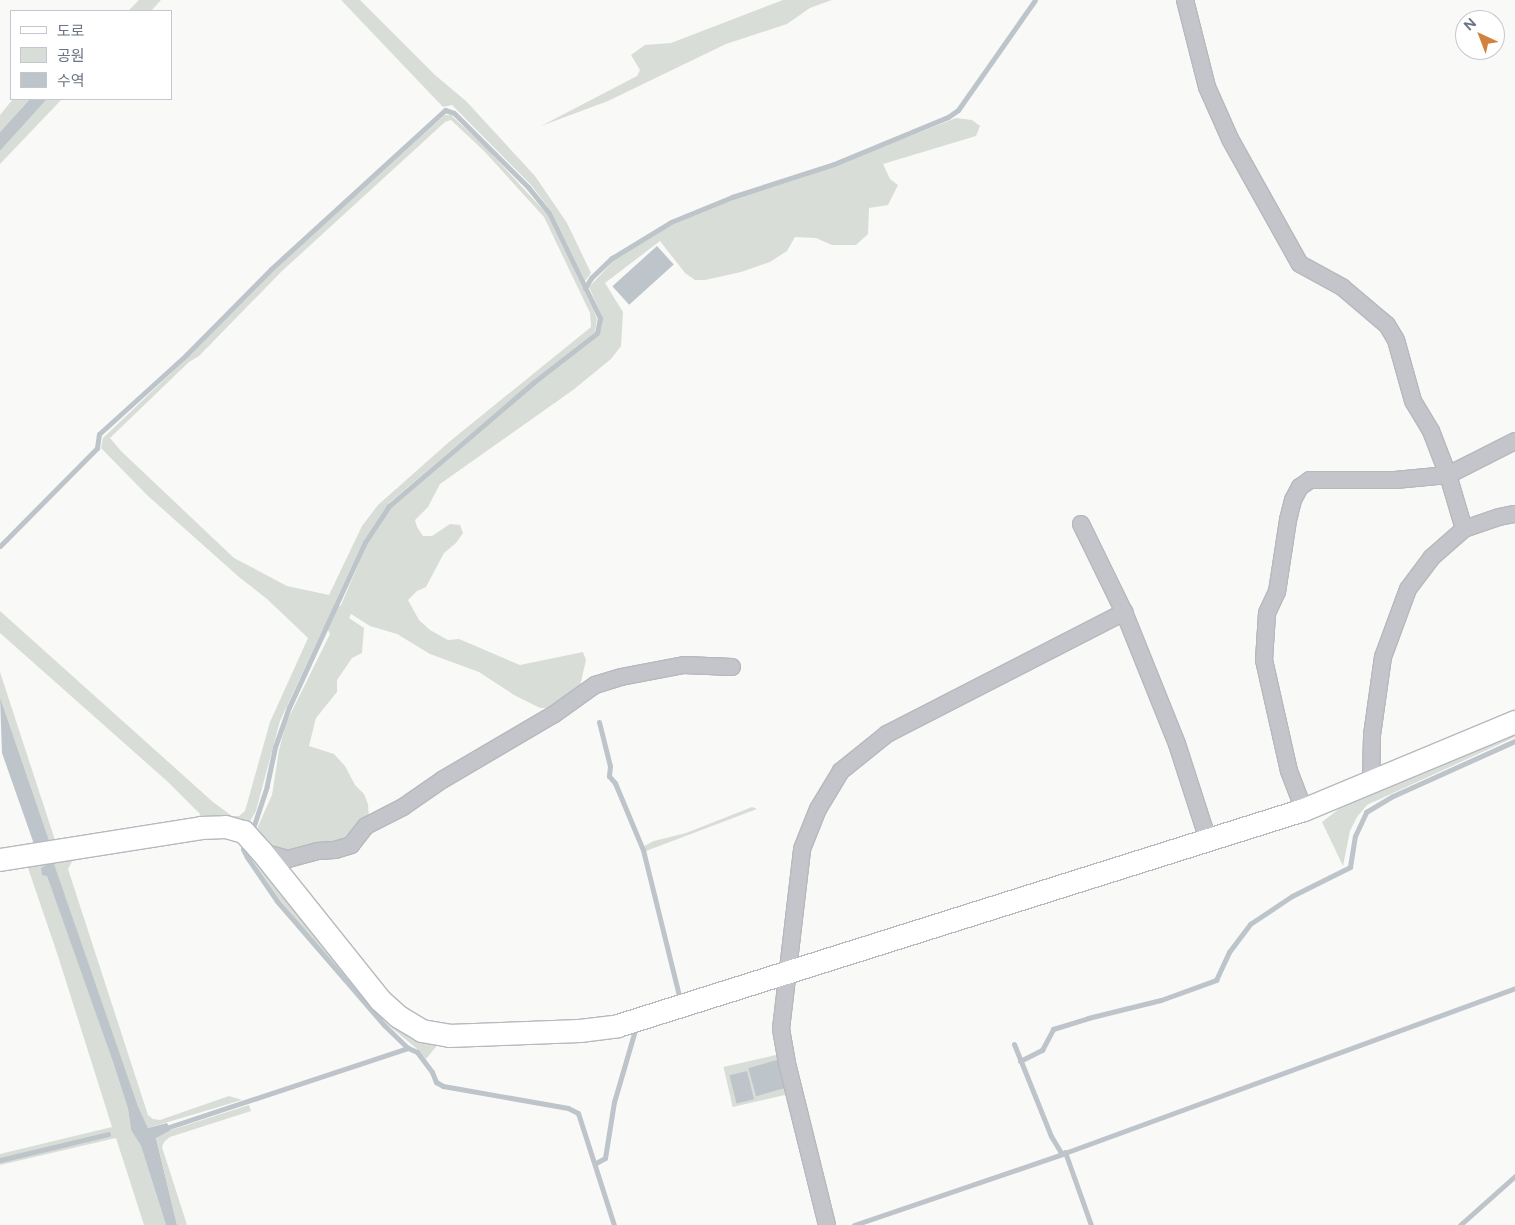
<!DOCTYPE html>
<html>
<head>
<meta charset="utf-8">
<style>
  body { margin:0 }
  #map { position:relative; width:1515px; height:1225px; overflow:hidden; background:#f9f9f7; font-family:Figtree,"Noto Sans KR",sans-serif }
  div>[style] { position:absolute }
  .green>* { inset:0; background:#d8ded7; transform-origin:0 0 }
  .water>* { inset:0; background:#bdc4ca; transform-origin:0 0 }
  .stream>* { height:5px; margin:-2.5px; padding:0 2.5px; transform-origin:2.5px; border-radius:2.5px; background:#bdc4ca }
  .roads { filter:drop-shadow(1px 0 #b6b9be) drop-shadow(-1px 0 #b6b9be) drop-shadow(0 1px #b6b9be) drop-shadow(0 -1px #b6b9be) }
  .street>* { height:16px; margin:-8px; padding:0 8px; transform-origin:8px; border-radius:8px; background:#c3c5ca }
  .secondary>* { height:22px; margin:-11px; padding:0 11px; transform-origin:11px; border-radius:11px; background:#fff }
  span { translate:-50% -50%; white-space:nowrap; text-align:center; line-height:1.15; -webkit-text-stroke:5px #fff; paint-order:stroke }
  .legend { position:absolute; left:10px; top:10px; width:162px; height:90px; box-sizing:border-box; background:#fff; border:1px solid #c4c7ce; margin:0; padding:6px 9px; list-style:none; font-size:15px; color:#6b7485 }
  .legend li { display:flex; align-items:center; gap:10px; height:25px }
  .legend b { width:25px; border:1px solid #c4c7ce }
  .north { position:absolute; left:1455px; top:10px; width:50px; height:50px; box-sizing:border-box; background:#fff; border:1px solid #c4c7ce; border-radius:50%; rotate:317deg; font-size:14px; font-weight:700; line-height:20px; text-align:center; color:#6b7485 }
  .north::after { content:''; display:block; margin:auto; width:18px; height:22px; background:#d3813e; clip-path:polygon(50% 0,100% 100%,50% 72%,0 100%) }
</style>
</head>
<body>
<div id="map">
  <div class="green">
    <div style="clip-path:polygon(139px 0,161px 0,151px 11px,128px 11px)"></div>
    <div style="clip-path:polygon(341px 0,360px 0,435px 75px,466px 101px,535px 176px,567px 223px,591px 273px,585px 281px,551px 211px,531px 185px,452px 105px,443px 107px)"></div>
    <div style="clip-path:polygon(783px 0,832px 0,810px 8px,787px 24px,726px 44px,608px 101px,541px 126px,637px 76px,640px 70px,631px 55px,645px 45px,671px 43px)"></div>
    <div style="clip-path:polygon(13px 99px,30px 99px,0 132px,0 115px)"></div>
    <div style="clip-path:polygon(47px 99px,62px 99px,0 164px,0 151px)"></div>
    <div style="clip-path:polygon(evenodd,445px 115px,451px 115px,486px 148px,547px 214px,594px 311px,597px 319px,595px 332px,533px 381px,389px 503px,363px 542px,334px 605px,338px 607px,341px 605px,367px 544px,391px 508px,535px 384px,597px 336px,601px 329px,602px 317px,589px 287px,616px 258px,672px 225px,733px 198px,834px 166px,956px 118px,972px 120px,980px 126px,976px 136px,883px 164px,890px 179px,898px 185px,888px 205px,869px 208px,868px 234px,856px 245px,832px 245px,816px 238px,795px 237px,787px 251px,770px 262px,741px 272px,705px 280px,695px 280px,685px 273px,660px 241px,605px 283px,623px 312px,621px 346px,611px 359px,573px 390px,440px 484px,428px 507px,415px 520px,417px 527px,423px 536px,432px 536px,450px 524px,460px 525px,463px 533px,456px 543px,444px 553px,426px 587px,417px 591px,408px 600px,419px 620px,430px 630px,448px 640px,459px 639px,520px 665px,583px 652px,586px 660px,579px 690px,549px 708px,540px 708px,514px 695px,479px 672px,430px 654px,397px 634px,370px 626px,351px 614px,349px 618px,364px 628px,362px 653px,352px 658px,337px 680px,337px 692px,316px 718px,309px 746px,334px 754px,345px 766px,355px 785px,364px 794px,368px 804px,369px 819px,349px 843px,275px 853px,255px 833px,272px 795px,279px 750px,286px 723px,330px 634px,327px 628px,323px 629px,280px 721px,256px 811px,247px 827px,51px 846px,0 697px,0 672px,55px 840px,199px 817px,200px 814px,168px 782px,0 633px,0 611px,213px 802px,232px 816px,239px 816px,245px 811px,270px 722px,308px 638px,267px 599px,239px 577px,148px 496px,101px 448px,103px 438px,187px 358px,273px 270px,445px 115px,451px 120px,484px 151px,544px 217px,590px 313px,591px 327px,449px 442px,378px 505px,362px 526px,329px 595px,287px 586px,234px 558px,121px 451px,110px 438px,189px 362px,199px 356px,281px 272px,445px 122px,451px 120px)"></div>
    <div style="clip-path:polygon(1515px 733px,1515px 737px,1367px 805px,1357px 817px,1350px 831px,1343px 866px,1322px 822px,1340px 808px)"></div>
    <div style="clip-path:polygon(752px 807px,757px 809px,646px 851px,644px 846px,654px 841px,686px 833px)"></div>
    <div style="clip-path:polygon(247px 851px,316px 928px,439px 1043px,426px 1059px,416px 1048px,387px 1024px,309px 935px,276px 895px)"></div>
    <div style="clip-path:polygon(74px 858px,68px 869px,148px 1115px,153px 1119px,160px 1120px,229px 1096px,242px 1100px,148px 1128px,138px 1106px,53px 862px,47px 875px,114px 1065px,128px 1109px,131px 1130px,141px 1146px,166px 1225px,144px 1225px,116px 1138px,0 1165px,0 1154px,112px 1127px,58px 956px,27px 865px)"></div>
    <div style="left:780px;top:1054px;width:41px;height:58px;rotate:77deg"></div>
    <div style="clip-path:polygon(249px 1105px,251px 1111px,170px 1137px,164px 1142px,162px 1147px,187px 1225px,177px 1225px,156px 1137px,171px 1130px)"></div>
  </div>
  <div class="water">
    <div style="clip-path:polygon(30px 99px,47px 99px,0 151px,0 132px)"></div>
    <div style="left:657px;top:246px;width:25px;height:60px;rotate:48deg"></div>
    <div style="clip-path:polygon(0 697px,51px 846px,35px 847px,2px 753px)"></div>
    <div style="clip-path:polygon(53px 861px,138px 1106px,148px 1128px,167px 1123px,171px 1130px,156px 1138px,177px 1225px,166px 1225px,141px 1146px,131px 1130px,128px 1109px,114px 1065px,47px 876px,42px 875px,41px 868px)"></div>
    <div style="left:777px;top:1060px;width:29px;height:30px;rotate:74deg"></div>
    <div style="left:747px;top:1071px;width:29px;height:18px;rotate:76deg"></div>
  </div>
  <div class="stream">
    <div style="left:585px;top:288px;width:12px;rotate:-59deg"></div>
    <div style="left:591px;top:278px;width:29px;rotate:-44deg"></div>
    <div style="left:612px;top:258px;width:69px;rotate:-31.4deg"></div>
    <div style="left:671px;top:222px;width:66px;rotate:-22.3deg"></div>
    <div style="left:732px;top:197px;width:107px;rotate:-17.9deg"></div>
    <div style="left:834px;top:164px;width:123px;rotate:-22.4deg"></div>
    <div style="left:948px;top:117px;width:12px;rotate:-35deg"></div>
    <div style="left:958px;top:110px;width:134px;rotate:-55deg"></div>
    <div style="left:0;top:546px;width:138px;rotate:-45.3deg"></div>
    <div style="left:97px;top:448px;width:14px;rotate:-82deg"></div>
    <div style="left:99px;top:434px;width:118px;rotate:-42.2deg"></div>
    <div style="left:186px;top:355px;width:121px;rotate:-45.3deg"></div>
    <div style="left:271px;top:269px;width:236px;rotate:-42.4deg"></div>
    <div style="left:445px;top:110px;width:9px;rotate:18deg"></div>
    <div style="left:454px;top:113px;width:105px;rotate:45deg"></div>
    <div style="left:528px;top:187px;width:33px;rotate:51deg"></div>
    <div style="left:549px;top:213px;width:117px;rotate:64.1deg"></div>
    <div style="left:600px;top:318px;width:15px;rotate:101deg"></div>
    <div style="left:597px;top:333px;width:80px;rotate:142.1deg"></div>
    <div style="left:534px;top:382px;width:191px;rotate:139.5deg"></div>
    <div style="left:389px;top:506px;width:43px;rotate:123.7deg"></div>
    <div style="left:365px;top:542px;width:182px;rotate:114.7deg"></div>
    <div style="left:289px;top:707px;width:42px;rotate:109.3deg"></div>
    <div style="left:275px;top:747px;width:40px;rotate:102deg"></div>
    <div style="left:267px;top:786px;width:47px;rotate:108.4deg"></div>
    <div style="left:599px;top:722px;width:45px;rotate:76deg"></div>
    <div style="left:610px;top:766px;width:10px;rotate:96deg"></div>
    <div style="left:609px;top:776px;width:9px;rotate:49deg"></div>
    <div style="left:615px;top:783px;width:73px;rotate:67.3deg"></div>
    <div style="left:643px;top:850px;width:150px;rotate:76.1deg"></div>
    <div style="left:679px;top:996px;width:5px;rotate:158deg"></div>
    <div style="left:245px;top:844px;width:5px;rotate:112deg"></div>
    <div style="left:243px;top:849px;width:9px;rotate:63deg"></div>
    <div style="left:247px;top:857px;width:53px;rotate:55.7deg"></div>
    <div style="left:277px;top:901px;width:164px;rotate:49.2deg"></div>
    <div style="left:384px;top:1025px;width:33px;rotate:44deg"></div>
    <div style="left:408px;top:1048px;width:10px;rotate:24deg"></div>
    <div style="left:417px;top:1052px;width:25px;rotate:53deg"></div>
    <div style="left:432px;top:1072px;width:11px;rotate:68deg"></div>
    <div style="left:436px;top:1082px;width:8px;rotate:30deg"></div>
    <div style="left:443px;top:1086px;width:127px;rotate:10deg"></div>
    <div style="left:568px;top:1108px;width:11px;rotate:27deg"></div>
    <div style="left:578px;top:1113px;width:118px;rotate:72.2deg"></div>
    <div style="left:1014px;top:1044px;width:99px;rotate:68.1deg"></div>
    <div style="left:1051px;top:1136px;width:21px;rotate:59deg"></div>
    <div style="left:1020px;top:1061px;width:25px;rotate:-27deg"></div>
    <div style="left:1042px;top:1050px;width:24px;rotate:-62deg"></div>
    <div style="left:1053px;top:1029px;width:37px;rotate:-17deg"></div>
    <div style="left:1088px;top:1018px;width:75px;rotate:-13.9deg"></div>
    <div style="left:1161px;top:1000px;width:59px;rotate:-20deg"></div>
    <div style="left:1216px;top:980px;width:31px;rotate:-65deg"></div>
    <div style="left:1229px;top:952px;width:35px;rotate:-53deg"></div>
    <div style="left:1250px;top:924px;width:50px;rotate:-33.7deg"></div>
    <div style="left:1292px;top:896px;width:65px;rotate:-26.6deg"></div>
    <div style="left:1350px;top:867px;width:31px;rotate:-81deg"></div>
    <div style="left:1355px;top:836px;width:26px;rotate:-65deg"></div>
    <div style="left:1366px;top:812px;width:31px;rotate:-31deg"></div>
    <div style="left:1393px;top:796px;width:134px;rotate:-24.3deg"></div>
    <div style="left:169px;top:1127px;width:252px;rotate:-18.3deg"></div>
    <div style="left:1065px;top:1152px;width:77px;rotate:70.4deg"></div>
    <div style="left:0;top:1160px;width:111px;rotate:-13.5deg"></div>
    <div style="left:596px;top:1163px;width:10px;rotate:-29deg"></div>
    <div style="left:605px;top:1158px;width:57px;rotate:-80.9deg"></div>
    <div style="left:614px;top:1102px;width:75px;rotate:-73.7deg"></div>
    <div style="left:854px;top:1225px;width:220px;rotate:-18.8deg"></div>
    <div style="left:1062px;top:1154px;width:482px;rotate:-20.1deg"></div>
    <div style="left:1460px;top:1225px;width:74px;rotate:-41.7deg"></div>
  </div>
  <div class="roads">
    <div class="street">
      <div style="left:1185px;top:0;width:90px;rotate:75.8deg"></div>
      <div style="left:1207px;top:87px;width:57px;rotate:66.1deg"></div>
      <div style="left:1230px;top:139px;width:143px;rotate:60.8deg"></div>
      <div style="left:1300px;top:264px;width:48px;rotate:28.7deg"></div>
      <div style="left:1342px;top:287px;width:59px;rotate:40.2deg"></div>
      <div style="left:1387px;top:325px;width:17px;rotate:59deg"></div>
      <div style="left:1396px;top:340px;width:63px;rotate:74.4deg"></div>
      <div style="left:1413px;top:401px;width:35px;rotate:59deg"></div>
      <div style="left:1431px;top:431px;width:47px;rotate:68.9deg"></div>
      <div style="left:1448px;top:475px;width:56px;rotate:73.5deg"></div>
      <div style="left:1081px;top:524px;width:98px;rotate:64deg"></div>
      <div style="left:1124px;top:612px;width:142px;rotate:68.1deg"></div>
      <div style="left:1177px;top:744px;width:101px;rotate:72.1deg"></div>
      <div style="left:1371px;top:784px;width:49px;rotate:-88.8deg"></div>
      <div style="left:1372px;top:735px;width:79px;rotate:-82deg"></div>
      <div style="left:1383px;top:657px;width:72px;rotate:-69.8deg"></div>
      <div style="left:1408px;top:589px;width:39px;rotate:-53deg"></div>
      <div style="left:1431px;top:558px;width:44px;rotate:-41.3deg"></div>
      <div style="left:1464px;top:529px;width:37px;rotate:-19deg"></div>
      <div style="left:1499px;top:517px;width:16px;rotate:-11deg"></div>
      <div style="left:1304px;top:810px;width:42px;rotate:-111deg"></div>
      <div style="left:1289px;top:771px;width:114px;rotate:-102.7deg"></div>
      <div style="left:1264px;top:660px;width:47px;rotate:-86.3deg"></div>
      <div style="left:1267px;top:613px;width:23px;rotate:-65deg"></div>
      <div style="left:1277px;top:592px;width:73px;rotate:-81.3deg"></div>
      <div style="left:1288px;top:520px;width:21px;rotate:-76deg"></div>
      <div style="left:1293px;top:500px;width:15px;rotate:-62deg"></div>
      <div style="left:1300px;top:487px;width:12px;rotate:-35deg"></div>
      <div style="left:1310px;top:480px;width:85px"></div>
      <div style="left:1395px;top:480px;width:53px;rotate:-5.4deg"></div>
      <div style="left:1448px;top:475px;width:75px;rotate:-26.9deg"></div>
      <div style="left:262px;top:852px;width:27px;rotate:15deg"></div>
      <div style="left:288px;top:859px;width:30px;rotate:-15deg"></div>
      <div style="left:317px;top:851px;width:18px;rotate:-3deg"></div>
      <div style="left:335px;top:850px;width:17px;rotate:-17deg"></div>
      <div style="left:351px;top:845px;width:24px;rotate:-52deg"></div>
      <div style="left:366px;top:826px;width:42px;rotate:-27.2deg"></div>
      <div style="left:403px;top:807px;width:47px;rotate:-34.7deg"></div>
      <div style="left:442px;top:780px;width:129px;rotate:-30.4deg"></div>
      <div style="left:553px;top:715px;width:52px;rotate:-35.5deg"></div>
      <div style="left:595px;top:685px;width:27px;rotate:-17deg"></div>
      <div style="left:621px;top:677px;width:64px;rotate:-10.8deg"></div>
      <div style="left:684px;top:665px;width:48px;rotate:2.4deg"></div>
      <div style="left:827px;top:1225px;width:167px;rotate:-103.9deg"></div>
      <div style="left:787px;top:1063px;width:35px;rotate:-100deg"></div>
      <div style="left:781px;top:1029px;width:181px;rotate:-83.3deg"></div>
      <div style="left:802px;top:849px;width:43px;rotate:-68.2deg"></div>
      <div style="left:818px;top:809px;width:44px;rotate:-58.8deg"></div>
      <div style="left:841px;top:771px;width:59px;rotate:-38.8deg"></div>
      <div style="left:887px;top:734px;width:267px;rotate:-27.2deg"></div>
    </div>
    <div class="secondary">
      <div style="left:0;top:860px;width:204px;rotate:-9deg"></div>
      <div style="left:201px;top:828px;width:25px;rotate:-2deg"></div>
      <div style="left:226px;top:827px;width:19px;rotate:16deg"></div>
      <div style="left:244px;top:832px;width:27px;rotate:48deg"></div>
      <div style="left:262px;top:852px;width:189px;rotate:51.4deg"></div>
      <div style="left:380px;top:1000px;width:25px;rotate:42deg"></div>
      <div style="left:399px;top:1017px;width:27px;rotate:31deg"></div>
      <div style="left:422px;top:1031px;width:27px;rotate:10deg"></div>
      <div style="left:449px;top:1036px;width:131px;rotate:-2.2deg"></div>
      <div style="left:580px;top:1031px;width:38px;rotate:-7deg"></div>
      <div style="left:618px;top:1026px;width:719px;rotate:-17.48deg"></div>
      <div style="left:1304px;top:810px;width:229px;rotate:-22.6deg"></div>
    </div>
  </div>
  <ul class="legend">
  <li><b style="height:6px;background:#fff"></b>도로</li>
  <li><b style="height:14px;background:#d8ded7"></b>공원</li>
  <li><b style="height:14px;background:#bdc4ca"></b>수역</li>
  </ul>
  <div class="north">N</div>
</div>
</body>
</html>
